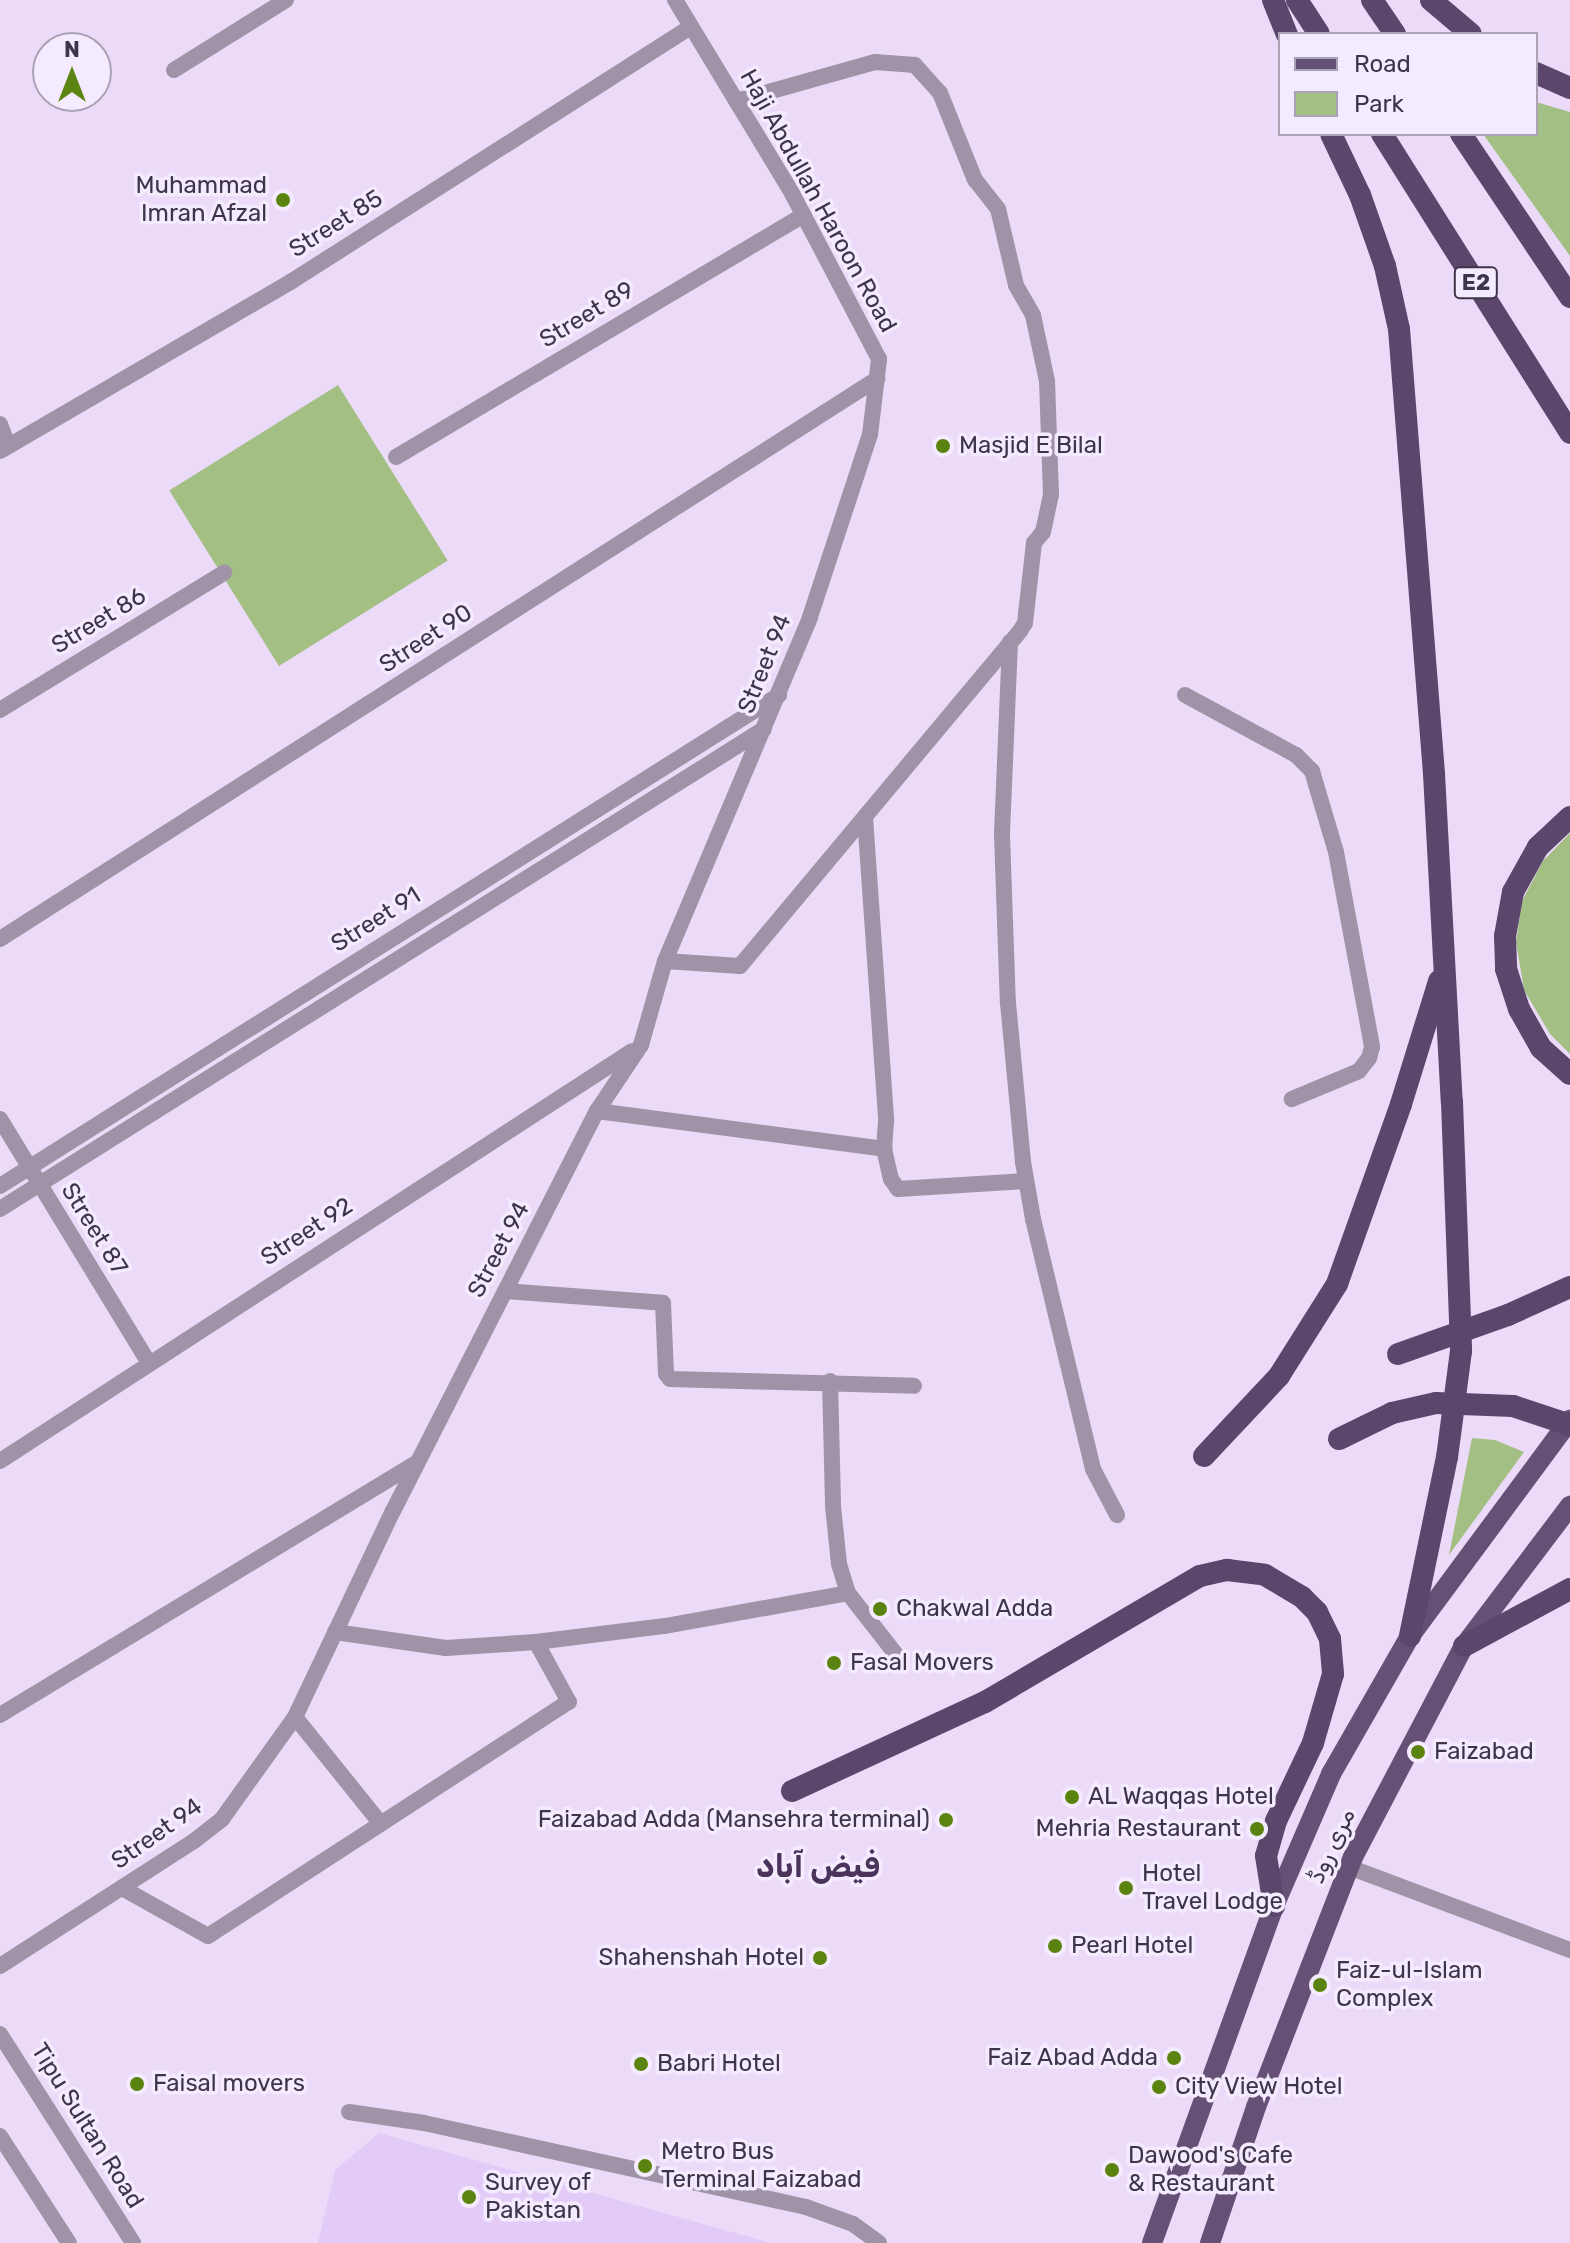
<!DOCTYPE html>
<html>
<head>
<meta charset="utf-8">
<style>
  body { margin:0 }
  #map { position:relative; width:1570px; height:2243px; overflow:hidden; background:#ebdbf9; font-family:Rubik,Vazirmatn,sans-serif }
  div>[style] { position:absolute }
  .built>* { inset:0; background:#e3cbf8 }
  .green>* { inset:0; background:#a3bf84; transform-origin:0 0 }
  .minor>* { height:16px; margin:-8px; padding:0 8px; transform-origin:8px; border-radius:8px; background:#9e93a7 }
  .tertiary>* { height:16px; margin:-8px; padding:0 8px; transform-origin:8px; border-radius:8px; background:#9e93a7 }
  .primary>* { height:20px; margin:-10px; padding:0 10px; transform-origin:10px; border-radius:10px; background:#655175 }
  .trunk>* { height:22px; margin:-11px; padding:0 11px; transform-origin:11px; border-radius:11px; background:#5b466c }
  .trunk-bridge>* { height:22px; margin:-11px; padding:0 11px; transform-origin:11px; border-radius:11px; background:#5b466c }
  .dots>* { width:22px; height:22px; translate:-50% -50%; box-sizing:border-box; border:4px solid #f5ebff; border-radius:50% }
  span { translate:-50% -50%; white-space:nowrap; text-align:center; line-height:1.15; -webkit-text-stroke:7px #f5ebff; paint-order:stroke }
  .shield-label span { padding:2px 6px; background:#f5ebff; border:2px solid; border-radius:6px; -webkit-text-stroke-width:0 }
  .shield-label { font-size:22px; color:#3f3548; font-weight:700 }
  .poi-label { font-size:24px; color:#3f3548 }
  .right { translate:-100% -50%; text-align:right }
  .left { translate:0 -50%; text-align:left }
  .street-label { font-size:24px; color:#3f3548 }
  .district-label { font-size:32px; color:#4a345c; font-weight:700 }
  .legend { position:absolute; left:1278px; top:32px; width:260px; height:104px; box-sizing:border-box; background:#f5ebff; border:2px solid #aca2b6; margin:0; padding:10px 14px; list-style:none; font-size:24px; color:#3f3548 }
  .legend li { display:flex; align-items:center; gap:16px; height:40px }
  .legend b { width:40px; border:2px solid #aca2b6 }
  .north { position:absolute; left:32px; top:32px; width:80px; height:80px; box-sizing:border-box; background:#f5ebff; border:2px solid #aca2b6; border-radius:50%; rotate:0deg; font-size:22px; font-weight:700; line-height:32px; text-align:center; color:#3f3548 }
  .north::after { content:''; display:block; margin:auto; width:28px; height:36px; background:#5a840f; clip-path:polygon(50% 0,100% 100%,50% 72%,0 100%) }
</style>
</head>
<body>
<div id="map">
  <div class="built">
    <div style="clip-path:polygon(379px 2133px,771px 2243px,318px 2243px,335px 2170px)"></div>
  </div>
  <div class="green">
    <div style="clip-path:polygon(1536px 102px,1570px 112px,1570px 256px,1483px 134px,1536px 134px)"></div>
    <div style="left:338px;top:385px;width:207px;height:199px;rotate:58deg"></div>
    <div style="clip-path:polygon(1570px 833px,1570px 1054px,1550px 1034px,1524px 990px,1516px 942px,1522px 901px,1543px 861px)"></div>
    <div style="clip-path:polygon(1472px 1438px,1495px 1440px,1524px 1452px,1449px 1555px)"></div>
  </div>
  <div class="minor">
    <div style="left:174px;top:70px;width:132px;rotate:-32deg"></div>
    <div style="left:0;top:424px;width:22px;rotate:69deg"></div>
    <div style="left:0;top:451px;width:338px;rotate:-30.2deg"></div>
    <div style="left:292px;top:281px;width:473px;rotate:-32.5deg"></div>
    <div style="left:396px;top:457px;width:474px;rotate:-30.7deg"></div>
    <div style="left:1010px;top:642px;width:193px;rotate:92.4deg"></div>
    <div style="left:1002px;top:835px;width:168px;rotate:88deg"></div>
    <div style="left:1008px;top:1003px;width:160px;rotate:84.6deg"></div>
    <div style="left:1023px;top:1162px;width:58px;rotate:80deg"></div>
    <div style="left:1033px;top:1219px;width:257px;rotate:76.5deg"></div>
    <div style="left:1093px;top:1469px;width:52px;rotate:62.4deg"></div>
    <div style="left:1185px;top:695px;width:126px;rotate:28.4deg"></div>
    <div style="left:1296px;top:755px;width:23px;rotate:45deg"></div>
    <div style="left:1312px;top:771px;width:84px;rotate:73.5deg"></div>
    <div style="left:1336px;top:852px;width:198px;rotate:79.5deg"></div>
    <div style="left:1372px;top:1047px;width:11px;rotate:105deg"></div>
    <div style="left:1369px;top:1058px;width:16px;rotate:128deg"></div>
    <div style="left:1359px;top:1071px;width:73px;rotate:157.3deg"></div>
    <div style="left:0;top:710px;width:263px;rotate:-31.5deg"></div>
    <div style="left:865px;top:817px;width:305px;rotate:86deg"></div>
    <div style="left:886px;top:1121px;width:28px;rotate:94deg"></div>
    <div style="left:884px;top:1149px;width:31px;rotate:77deg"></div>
    <div style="left:891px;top:1179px;width:12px;rotate:55deg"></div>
    <div style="left:898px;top:1189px;width:128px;rotate:-3.6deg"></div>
    <div style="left:0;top:939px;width:1041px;rotate:-32.56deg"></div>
    <div style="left:665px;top:961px;width:75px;rotate:3.8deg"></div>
    <div style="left:740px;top:966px;width:437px;rotate:-50.1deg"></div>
    <div style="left:1020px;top:631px;width:9px;rotate:-58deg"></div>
    <div style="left:1025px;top:623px;width:81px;rotate:-83.6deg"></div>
    <div style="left:1034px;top:543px;width:14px;rotate:-51deg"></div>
    <div style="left:1043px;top:532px;width:38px;rotate:-78deg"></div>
    <div style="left:1051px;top:495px;width:114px;rotate:-92deg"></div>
    <div style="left:1047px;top:381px;width:67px;rotate:-102deg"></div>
    <div style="left:1033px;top:315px;width:34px;rotate:-120deg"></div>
    <div style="left:1016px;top:285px;width:78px;rotate:-103.3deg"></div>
    <div style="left:998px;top:209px;width:37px;rotate:-128deg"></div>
    <div style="left:975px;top:180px;width:94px;rotate:-111.9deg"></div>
    <div style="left:940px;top:93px;width:38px;rotate:-132deg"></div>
    <div style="left:915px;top:65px;width:40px;rotate:-175.7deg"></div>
    <div style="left:875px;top:62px;width:144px;rotate:164.3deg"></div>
    <div style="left:597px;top:1111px;width:290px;rotate:7.5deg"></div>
    <div style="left:0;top:1119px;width:286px;rotate:58.6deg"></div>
    <div style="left:0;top:1186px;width:921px;rotate:-32.22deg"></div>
    <div style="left:0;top:1209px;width:902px;rotate:-32.14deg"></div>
    <div style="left:505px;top:1291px;width:158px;rotate:4.3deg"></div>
    <div style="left:663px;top:1303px;width:71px;rotate:87.6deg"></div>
    <div style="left:666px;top:1374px;width:6px;rotate:51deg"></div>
    <div style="left:670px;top:1379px;width:244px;rotate:1.6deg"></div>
    <div style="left:830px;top:1381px;width:125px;rotate:88.6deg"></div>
    <div style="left:833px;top:1506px;width:58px;rotate:84.1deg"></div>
    <div style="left:839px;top:1564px;width:30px;rotate:73deg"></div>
    <div style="left:848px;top:1593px;width:81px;rotate:52deg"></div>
    <div style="left:0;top:1461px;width:753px;rotate:-32.97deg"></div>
    <div style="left:335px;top:1632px;width:112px;rotate:8.2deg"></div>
    <div style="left:446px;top:1648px;width:90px;rotate:-3.8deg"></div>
    <div style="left:536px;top:1642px;width:130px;rotate:-7.1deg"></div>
    <div style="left:665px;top:1626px;width:186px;rotate:-10.2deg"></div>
    <div style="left:0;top:1715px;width:486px;rotate:-31.2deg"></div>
    <div style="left:295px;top:1717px;width:137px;rotate:51.2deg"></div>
    <div style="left:1349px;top:1867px;width:236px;rotate:20.6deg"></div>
    <div style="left:122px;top:1888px;width:98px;rotate:29.2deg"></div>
    <div style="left:208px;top:1936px;width:430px;rotate:-33deg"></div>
    <div style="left:569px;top:1702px;width:68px;rotate:-118.8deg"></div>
    <div style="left:0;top:1966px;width:231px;rotate:-32.8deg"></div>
    <div style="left:194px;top:1841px;width:36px;rotate:-38deg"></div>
    <div style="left:222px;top:1819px;width:125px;rotate:-54.4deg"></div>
    <div style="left:295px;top:1717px;width:228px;rotate:-64.6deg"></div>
    <div style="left:393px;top:1511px;width:449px;rotate:-63deg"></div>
    <div style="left:597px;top:1111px;width:79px;rotate:-56.3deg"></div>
    <div style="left:641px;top:1045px;width:87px;rotate:-74.1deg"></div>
    <div style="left:665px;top:961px;width:373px;rotate:-67.1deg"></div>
    <div style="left:810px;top:617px;width:192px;rotate:-71.8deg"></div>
    <div style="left:870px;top:435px;width:77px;rotate:-83.2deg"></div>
    <div style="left:879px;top:359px;width:187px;rotate:-117.7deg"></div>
    <div style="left:792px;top:193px;width:226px;rotate:-121.2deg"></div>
  </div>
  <div class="tertiary">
    <div style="left:0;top:2034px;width:248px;rotate:57.5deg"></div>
    <div style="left:349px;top:2112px;width:76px;rotate:8.3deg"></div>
    <div style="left:424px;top:2123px;width:391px;rotate:12.4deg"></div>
    <div style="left:806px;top:2207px;width:50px;rotate:19.9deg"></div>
    <div style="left:853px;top:2224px;width:32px;rotate:36deg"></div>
    <div style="left:0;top:2136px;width:127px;rotate:57.2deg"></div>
  </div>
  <div class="primary">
    <div style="left:1152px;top:2243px;width:358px;rotate:-70.1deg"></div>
    <div style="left:1274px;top:1906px;width:144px;rotate:-66.6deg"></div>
    <div style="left:1331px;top:1774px;width:159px;rotate:-60.2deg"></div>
    <div style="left:1410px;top:1636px;width:269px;rotate:-53.5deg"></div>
    <div style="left:1210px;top:2243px;width:144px;rotate:-71.3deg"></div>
    <div style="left:1256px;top:2107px;width:268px;rotate:-68.8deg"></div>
    <div style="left:1353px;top:1857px;width:238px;rotate:-62.3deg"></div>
    <div style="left:1464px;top:1646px;width:176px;rotate:-52.9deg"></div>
  </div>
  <div class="trunk">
    <div style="left:1273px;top:0;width:37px;rotate:68deg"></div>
    <div style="left:1297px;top:0;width:40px;rotate:57.1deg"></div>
    <div style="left:1372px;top:0;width:41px;rotate:55.9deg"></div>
    <div style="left:1431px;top:0;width:52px;rotate:40.4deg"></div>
    <div style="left:1536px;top:73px;width:37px;rotate:24deg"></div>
    <div style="left:1331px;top:134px;width:68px;rotate:64.6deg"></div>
    <div style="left:1360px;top:195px;width:75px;rotate:70.6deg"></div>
    <div style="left:1385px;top:266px;width:65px;rotate:77.5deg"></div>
    <div style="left:1399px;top:329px;width:446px;rotate:85.5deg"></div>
    <div style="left:1434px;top:774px;width:328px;rotate:86.9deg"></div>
    <div style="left:1452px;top:1102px;width:249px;rotate:87.9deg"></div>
    <div style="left:1461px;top:1351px;width:107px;rotate:97.5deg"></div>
    <div style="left:1447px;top:1457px;width:183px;rotate:101.7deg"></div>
    <div style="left:1382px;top:134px;width:353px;rotate:57.8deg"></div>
    <div style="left:1461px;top:134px;width:196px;rotate:56.2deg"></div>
    <div style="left:1570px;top:817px;width:44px;rotate:136.8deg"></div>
    <div style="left:1538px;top:847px;width:51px;rotate:119.1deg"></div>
    <div style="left:1513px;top:892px;width:45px;rotate:100.3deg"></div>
    <div style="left:1505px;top:936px;width:33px;rotate:88deg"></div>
    <div style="left:1506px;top:969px;width:42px;rotate:72deg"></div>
    <div style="left:1519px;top:1009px;width:45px;rotate:60.6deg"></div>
    <div style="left:1541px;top:1048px;width:39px;rotate:42deg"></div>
    <div style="left:1508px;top:1315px;width:68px;rotate:-24.3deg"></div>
    <div style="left:1204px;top:1456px;width:110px;rotate:-46.8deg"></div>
    <div style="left:1279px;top:1376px;width:109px;rotate:-57.8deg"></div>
    <div style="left:1337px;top:1284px;width:191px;rotate:-70.4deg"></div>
    <div style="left:1401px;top:1104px;width:129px;rotate:-72.8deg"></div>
    <div style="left:1464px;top:1646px;width:120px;rotate:-28.3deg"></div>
    <div style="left:792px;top:1791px;width:213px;rotate:-24.8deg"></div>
    <div style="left:985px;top:1702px;width:249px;rotate:-30.4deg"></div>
    <div style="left:1200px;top:1576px;width:28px;rotate:-13deg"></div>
    <div style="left:1227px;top:1570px;width:38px;rotate:7deg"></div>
    <div style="left:1265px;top:1575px;width:43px;rotate:30.7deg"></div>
    <div style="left:1302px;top:1597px;width:21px;rotate:45deg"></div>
    <div style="left:1317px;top:1612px;width:30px;rotate:64deg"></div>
    <div style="left:1330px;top:1639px;width:35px;rotate:85deg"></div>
    <div style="left:1333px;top:1674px;width:72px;rotate:106.2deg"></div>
    <div style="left:1313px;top:1743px;width:86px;rotate:115.4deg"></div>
    <div style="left:1276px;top:1821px;width:36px;rotate:106deg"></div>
    <div style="left:1266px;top:1856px;width:51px;rotate:80.9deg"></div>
  </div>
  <div class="trunk-bridge">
    <div style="left:1398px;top:1354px;width:117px;rotate:-19.5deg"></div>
    <div style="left:1339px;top:1439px;width:59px;rotate:-26.1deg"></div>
    <div style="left:1392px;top:1413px;width:45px;rotate:-12.8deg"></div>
    <div style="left:1436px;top:1403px;width:77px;rotate:2.2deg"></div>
    <div style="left:1513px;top:1406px;width:60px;rotate:18.4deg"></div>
  </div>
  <div class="dots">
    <div style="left:283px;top:200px;background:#5a840f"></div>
    <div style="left:943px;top:446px;background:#5a840f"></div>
    <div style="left:880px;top:1609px;background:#5a840f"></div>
    <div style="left:834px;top:1663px;background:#5a840f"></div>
    <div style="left:1418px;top:1752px;background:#5a840f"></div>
    <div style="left:1072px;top:1797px;background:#5a840f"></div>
    <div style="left:946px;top:1820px;background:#5a840f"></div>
    <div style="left:1257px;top:1829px;background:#5a840f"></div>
    <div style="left:1126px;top:1888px;background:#5a840f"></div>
    <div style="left:1055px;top:1946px;background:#5a840f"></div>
    <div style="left:820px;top:1958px;background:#5a840f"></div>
    <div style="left:1320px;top:1985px;background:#5a840f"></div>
    <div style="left:1174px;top:2058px;background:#5a840f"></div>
    <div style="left:641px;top:2064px;background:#5a840f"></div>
    <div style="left:137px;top:2084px;background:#5a840f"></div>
    <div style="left:1159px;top:2087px;background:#5a840f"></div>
    <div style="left:645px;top:2166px;background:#5a840f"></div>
    <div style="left:1112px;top:2170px;background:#5a840f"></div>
    <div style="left:469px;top:2197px;background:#5a840f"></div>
  </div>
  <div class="shield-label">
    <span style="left:1476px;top:283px">E2</span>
  </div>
  <div class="poi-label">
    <span class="right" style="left:267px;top:200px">Muhammad<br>Imran Afzal</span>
    <span class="left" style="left:959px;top:446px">Masjid E Bilal</span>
    <span class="left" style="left:896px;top:1609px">Chakwal Adda</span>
    <span class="left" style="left:850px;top:1663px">Fasal Movers</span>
    <span class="left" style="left:1434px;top:1752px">Faizabad</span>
    <span class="left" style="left:1088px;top:1797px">AL Waqqas Hotel</span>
    <span class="right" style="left:930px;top:1820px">Faizabad Adda (Mansehra terminal)</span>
    <span class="right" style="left:1241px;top:1829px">Mehria Restaurant</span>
    <span class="left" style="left:1142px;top:1888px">Hotel<br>Travel Lodge</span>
    <span class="left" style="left:1071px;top:1946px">Pearl Hotel</span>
    <span class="right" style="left:804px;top:1958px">Shahenshah Hotel</span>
    <span class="left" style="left:1336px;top:1985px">Faiz-ul-Islam<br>Complex</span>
    <span class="right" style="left:1158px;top:2058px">Faiz Abad Adda</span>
    <span class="left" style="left:657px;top:2064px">Babri Hotel</span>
    <span class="left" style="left:153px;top:2084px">Faisal movers</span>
    <span class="left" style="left:1175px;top:2087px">City View Hotel</span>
    <span class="left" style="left:661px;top:2166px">Metro Bus<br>Terminal Faizabad</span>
    <span class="left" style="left:1128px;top:2170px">Dawood's Cafe<br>&amp; Restaurant</span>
    <span class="left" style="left:485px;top:2197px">Survey of<br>Pakistan</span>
  </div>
  <div class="street-label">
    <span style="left:818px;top:201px;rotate:61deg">Haji Abdullah Haroon Road</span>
    <span style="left:336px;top:224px;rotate:-32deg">Street 85</span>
    <span style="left:587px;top:315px;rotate:-31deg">Street 89</span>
    <span style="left:99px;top:621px;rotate:-31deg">Street 86</span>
    <span style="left:426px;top:639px;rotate:-33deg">Street 90</span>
    <span style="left:765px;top:664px;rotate:-68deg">Street 94</span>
    <span style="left:376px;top:920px;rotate:-32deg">Street 91</span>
    <span style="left:94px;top:1229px;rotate:58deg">Street 87</span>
    <span style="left:307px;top:1232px;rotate:-33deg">Street 92</span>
    <span style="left:499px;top:1250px;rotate:-62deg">Street 94</span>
    <span style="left:157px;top:1834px;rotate:-35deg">Street 94</span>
    <span style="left:1332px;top:1846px;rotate:-65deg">مری روڈ</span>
    <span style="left:87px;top:2126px;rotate:58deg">Tipu Sultan Road</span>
  </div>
  <div class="district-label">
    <span style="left:818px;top:1866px">فیض آباد</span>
  </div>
  <ul class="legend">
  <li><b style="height:10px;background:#655175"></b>Road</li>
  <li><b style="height:22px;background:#a3bf84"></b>Park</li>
  </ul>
  <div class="north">N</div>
</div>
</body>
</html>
